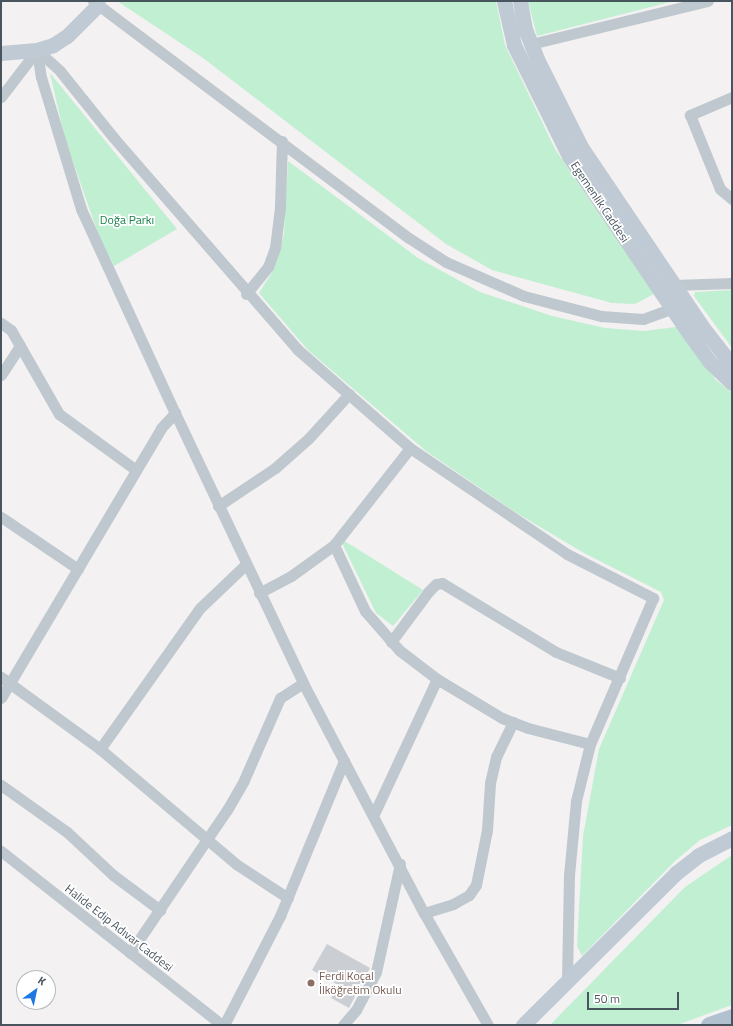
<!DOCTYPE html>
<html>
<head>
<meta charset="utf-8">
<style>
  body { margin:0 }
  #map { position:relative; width:733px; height:1026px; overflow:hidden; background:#f3f1f1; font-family:"Titillium Web",sans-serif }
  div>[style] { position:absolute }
  .green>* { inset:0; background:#c1efd2 }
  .building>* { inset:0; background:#cbced3 }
  .street>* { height:11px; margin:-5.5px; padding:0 5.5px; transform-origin:5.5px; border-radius:5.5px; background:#bfc8cf }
  .secondary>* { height:15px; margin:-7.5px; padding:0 7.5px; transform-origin:7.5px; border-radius:7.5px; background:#bfcad4 }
  .primary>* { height:17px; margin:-8.5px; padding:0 8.5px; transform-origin:8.5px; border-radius:8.5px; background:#b1c1cf }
  .dots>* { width:11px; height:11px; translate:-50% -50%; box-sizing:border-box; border:2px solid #fff; border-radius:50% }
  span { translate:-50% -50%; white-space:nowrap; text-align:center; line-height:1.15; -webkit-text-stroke:3.5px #fff; paint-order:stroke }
  .street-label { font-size:12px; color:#49555e }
  .park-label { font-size:12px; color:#19804a }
  .education-label { font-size:12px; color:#785e54 }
  .left { translate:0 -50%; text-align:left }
  .frame { position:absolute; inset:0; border:2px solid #49555e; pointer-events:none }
  .north { position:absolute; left:16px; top:970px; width:40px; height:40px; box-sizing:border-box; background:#fff; border:1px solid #b6bbbf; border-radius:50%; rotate:33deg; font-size:11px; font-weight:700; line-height:16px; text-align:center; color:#49555e }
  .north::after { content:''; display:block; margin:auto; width:14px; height:18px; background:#1d78e1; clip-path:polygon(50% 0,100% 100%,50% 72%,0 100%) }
  .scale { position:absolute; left:587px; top:992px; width:92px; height:18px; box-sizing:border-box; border:2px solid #49555e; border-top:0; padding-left:5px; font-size:12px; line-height:14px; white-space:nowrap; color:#49555e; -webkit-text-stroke:3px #fff; paint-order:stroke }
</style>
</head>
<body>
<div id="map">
  <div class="green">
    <div style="clip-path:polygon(117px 1px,496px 1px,505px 45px,555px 149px,654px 294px,635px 304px,612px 303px,492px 270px,446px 244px,203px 58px)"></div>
    <div style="clip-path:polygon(528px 1px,674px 1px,537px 36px)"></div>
    <div style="clip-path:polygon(50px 73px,177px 229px,114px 266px,99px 236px,65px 139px)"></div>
    <div style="clip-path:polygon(288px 161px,418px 258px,480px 292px,552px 316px,605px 328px,644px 331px,676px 327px,716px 380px,732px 393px,732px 825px,700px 840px,675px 861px,582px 956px,577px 946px,583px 836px,599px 749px,664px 600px,661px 592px,584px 553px,515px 512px,426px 451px,308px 350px,259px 293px,273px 271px,284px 234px)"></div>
    <div style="clip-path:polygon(732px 290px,732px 348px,694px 296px,695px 292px)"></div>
    <div style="clip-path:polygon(343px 540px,423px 590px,393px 626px,376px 613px,342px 543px)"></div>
    <div style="clip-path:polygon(732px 855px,732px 1005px,677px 1025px,550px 1025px,685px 887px)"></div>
  </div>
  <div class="building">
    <div style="clip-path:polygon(327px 944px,370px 968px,349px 1008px,331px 998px,338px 985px,312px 970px)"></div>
  </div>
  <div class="street">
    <div style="left:93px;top:1px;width:395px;rotate:36.9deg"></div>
    <div style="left:409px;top:238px;width:44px;rotate:33deg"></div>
    <div style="left:446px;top:262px;width:85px;rotate:23.6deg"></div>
    <div style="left:524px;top:296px;width:80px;rotate:14.6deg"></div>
    <div style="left:601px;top:316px;width:42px;rotate:4.1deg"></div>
    <div style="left:643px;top:319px;width:38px;rotate:-20deg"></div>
    <div style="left:531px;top:44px;width:182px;rotate:-13.7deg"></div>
    <div style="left:37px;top:50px;width:31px;rotate:42deg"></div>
    <div style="left:60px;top:71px;width:85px;rotate:51.2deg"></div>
    <div style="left:113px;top:137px;width:281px;rotate:49deg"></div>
    <div style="left:297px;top:349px;width:150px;rotate:41.2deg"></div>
    <div style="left:410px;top:448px;width:189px;rotate:34deg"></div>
    <div style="left:567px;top:554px;width:97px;rotate:27.1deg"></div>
    <div style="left:653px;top:598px;width:159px;rotate:113.3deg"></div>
    <div style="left:590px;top:744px;width:59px;rotate:103.8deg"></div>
    <div style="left:576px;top:801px;width:74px;rotate:95.4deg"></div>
    <div style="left:569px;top:875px;width:108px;rotate:91.1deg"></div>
    <div style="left:37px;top:50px;width:27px;rotate:82deg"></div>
    <div style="left:41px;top:77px;width:138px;rotate:73.1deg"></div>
    <div style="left:81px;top:209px;width:225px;rotate:65.3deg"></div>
    <div style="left:175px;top:413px;width:299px;rotate:64.6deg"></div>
    <div style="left:303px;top:683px;width:260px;rotate:62.3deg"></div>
    <div style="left:424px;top:913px;width:129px;rotate:60.3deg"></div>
    <div style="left:1px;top:97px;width:59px;rotate:-52.5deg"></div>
    <div style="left:732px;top:97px;width:46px;rotate:156.8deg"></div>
    <div style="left:690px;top:115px;width:80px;rotate:67.9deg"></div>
    <div style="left:720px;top:189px;width:16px;rotate:40deg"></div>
    <div style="left:674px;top:285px;width:58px;rotate:-2deg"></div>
    <div style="left:246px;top:294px;width:35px;rotate:-51deg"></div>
    <div style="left:268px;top:267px;width:20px;rotate:-70deg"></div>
    <div style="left:275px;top:248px;width:41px;rotate:-83deg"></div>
    <div style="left:280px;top:207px;width:66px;rotate:-88.3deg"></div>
    <div style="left:1px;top:323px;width:12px;rotate:35deg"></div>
    <div style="left:11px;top:330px;width:97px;rotate:60.3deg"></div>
    <div style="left:59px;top:414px;width:95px;rotate:36deg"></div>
    <div style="left:1px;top:375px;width:35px;rotate:-57deg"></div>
    <div style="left:218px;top:506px;width:69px;rotate:-33.7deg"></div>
    <div style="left:275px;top:468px;width:44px;rotate:-41.3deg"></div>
    <div style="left:308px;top:439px;width:61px;rotate:-47.7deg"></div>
    <div style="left:1px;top:517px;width:93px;rotate:34deg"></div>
    <div style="left:334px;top:545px;width:73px;rotate:64.8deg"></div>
    <div style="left:365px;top:611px;width:52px;rotate:48.9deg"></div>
    <div style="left:399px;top:650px;width:48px;rotate:37.3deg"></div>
    <div style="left:437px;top:679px;width:76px;rotate:31deg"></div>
    <div style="left:502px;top:718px;width:28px;rotate:21deg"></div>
    <div style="left:528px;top:728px;width:64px;rotate:14.5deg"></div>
    <div style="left:259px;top:593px;width:36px;rotate:-28deg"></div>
    <div style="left:291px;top:576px;width:53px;rotate:-35.8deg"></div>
    <div style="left:334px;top:545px;width:123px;rotate:-51.9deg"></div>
    <div style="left:391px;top:642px;width:62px;rotate:-53.5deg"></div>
    <div style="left:428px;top:592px;width:11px;rotate:-45deg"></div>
    <div style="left:436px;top:584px;width:6px;rotate:-9deg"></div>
    <div style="left:442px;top:583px;width:133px;rotate:31.2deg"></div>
    <div style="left:556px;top:652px;width:69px;rotate:22.1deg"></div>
    <div style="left:1px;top:677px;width:122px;rotate:36deg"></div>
    <div style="left:100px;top:749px;width:178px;rotate:40.2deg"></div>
    <div style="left:236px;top:864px;width:62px;rotate:33.2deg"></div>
    <div style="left:1px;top:698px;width:314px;rotate:-59.3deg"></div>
    <div style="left:161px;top:428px;width:21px;rotate:-47deg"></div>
    <div style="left:100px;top:749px;width:173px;rotate:-54.7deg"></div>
    <div style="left:200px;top:608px;width:62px;rotate:-43.7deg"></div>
    <div style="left:1px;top:785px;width:81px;rotate:35.5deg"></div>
    <div style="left:67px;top:832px;width:63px;rotate:43.1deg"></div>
    <div style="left:113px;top:875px;width:59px;rotate:36.7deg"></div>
    <div style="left:374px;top:814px;width:149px;rotate:-65deg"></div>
    <div style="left:1px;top:851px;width:281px;rotate:38.2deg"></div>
    <div style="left:424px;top:913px;width:30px;rotate:-17deg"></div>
    <div style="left:453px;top:904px;width:18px;rotate:-29deg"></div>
    <div style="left:469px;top:895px;width:12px;rotate:-55deg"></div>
    <div style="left:476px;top:885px;width:56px;rotate:-78.7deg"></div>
    <div style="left:487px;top:830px;width:47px;rotate:-86.3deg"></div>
    <div style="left:490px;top:783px;width:27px;rotate:-77deg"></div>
    <div style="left:496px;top:757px;width:39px;rotate:-64deg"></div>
    <div style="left:130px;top:953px;width:173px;rotate:-55.9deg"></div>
    <div style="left:227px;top:810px;width:34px;rotate:-60deg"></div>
    <div style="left:244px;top:780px;width:90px;rotate:-66.3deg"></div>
    <div style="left:280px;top:698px;width:27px;rotate:-33deg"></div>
    <div style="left:224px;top:1025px;width:123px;rotate:-62.8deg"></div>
    <div style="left:280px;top:916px;width:168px;rotate:-67.6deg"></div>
    <div style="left:343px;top:1025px;width:20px;rotate:-49deg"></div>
    <div style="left:356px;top:1010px;width:43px;rotate:-62.2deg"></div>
    <div style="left:376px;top:972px;width:111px;rotate:-77.5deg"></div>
  </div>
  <div class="secondary">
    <div style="left:504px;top:1px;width:45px;rotate:77.2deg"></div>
    <div style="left:514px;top:45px;width:124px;rotate:63.6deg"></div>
    <div style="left:569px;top:156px;width:217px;rotate:55.9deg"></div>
    <div style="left:691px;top:336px;width:31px;rotate:54deg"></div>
    <div style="left:709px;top:361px;width:32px;rotate:44deg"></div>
    <div style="left:520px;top:1px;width:28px;rotate:80deg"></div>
    <div style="left:525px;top:29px;width:32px;rotate:68deg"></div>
    <div style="left:537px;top:59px;width:98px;rotate:63.4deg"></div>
    <div style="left:581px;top:147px;width:218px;rotate:56deg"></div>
    <div style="left:703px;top:328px;width:47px;rotate:51.9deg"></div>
    <div style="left:1px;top:53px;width:36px;rotate:-5deg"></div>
    <div style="left:37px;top:50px;width:17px;rotate:-17deg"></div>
    <div style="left:53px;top:45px;width:17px;rotate:-33deg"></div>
    <div style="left:67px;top:36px;width:44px;rotate:-45deg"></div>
    <div style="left:523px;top:1025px;width:216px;rotate:-44.8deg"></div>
    <div style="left:676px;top:873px;width:29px;rotate:-38deg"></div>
    <div style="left:699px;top:855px;width:37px;rotate:-27deg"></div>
  </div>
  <div class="primary">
    <div style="left:709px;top:1025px;width:24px;rotate:-19deg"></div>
  </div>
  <div class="dots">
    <div style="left:311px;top:983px;background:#8d6e63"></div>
  </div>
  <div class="street-label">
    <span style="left:600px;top:202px;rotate:56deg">Egemenlik Caddesi</span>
    <span style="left:119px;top:928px;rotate:38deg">Halide Edip Adıvar Caddesi</span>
  </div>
  <div class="park-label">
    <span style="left:127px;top:220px">Doğa Parkı</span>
  </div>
  <div class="education-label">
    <span class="left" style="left:319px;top:983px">Ferdi Koçal<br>İlköğretim Okulu</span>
  </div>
  <div class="frame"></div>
  <div class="north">K</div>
  <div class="scale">50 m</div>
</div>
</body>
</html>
